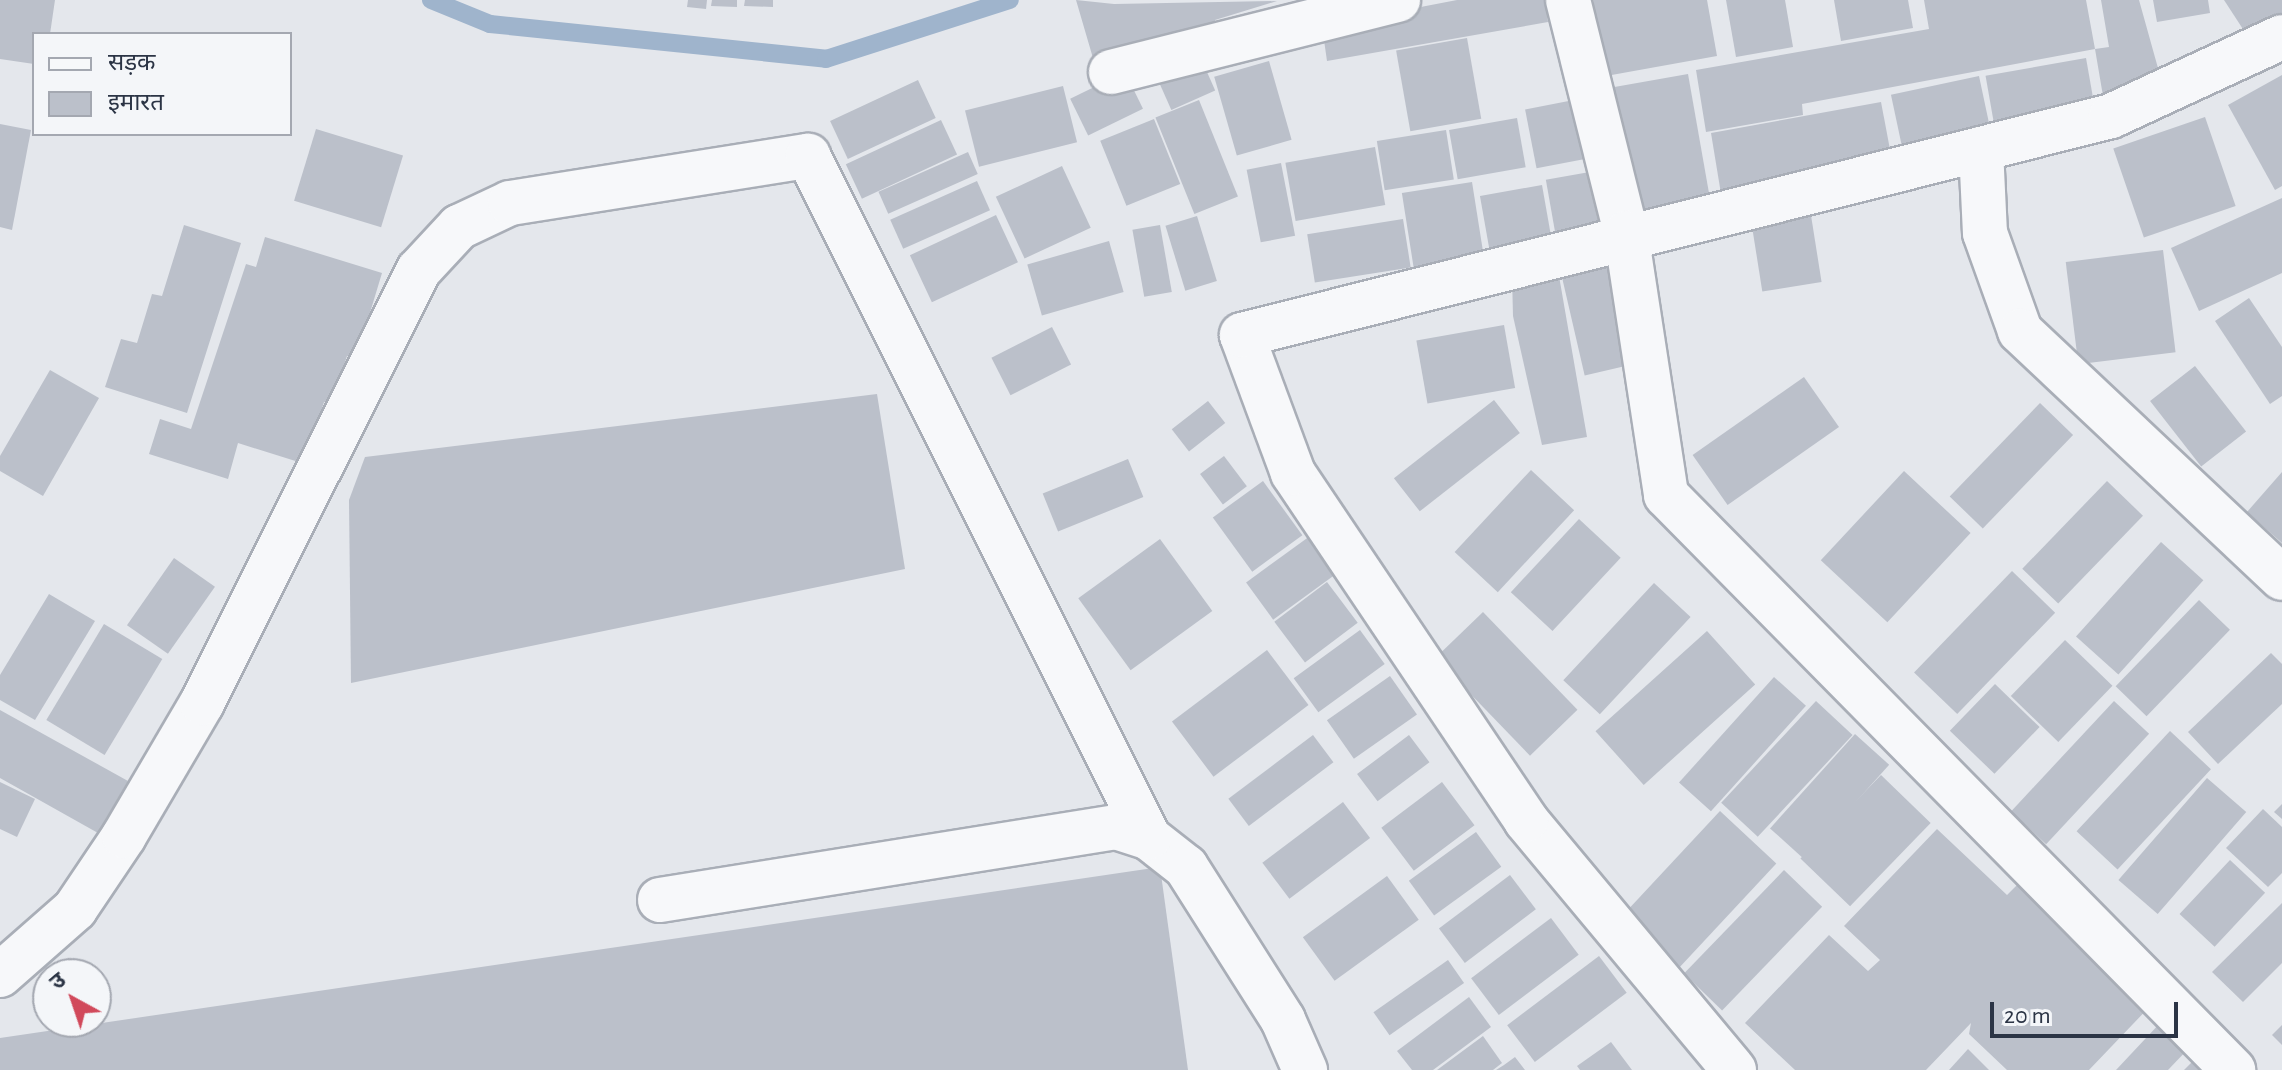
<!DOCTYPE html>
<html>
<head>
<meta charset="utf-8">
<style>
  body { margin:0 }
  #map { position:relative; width:2282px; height:1070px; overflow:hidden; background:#e4e7ec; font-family:"Alegreya Sans","Noto Sans Devanagari",sans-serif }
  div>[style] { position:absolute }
  .stream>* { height:18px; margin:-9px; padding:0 9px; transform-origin:9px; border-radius:9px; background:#9fb4cc }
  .building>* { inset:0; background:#bbc0ca; transform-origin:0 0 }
  .roads { filter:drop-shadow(2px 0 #a9aeb7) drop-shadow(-2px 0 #a9aeb7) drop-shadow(0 2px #a9aeb7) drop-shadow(0 -2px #a9aeb7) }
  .minor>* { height:44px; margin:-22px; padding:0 22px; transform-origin:22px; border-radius:22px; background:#f7f8fa }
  span { translate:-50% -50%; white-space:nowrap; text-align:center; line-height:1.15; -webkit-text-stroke:8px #f4f6f9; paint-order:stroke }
  .legend { position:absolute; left:32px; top:32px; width:260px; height:104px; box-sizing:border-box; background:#f4f6f9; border:2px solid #a4a8b1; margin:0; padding:10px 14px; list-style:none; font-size:24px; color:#2b3445 }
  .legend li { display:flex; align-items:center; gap:16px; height:40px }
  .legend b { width:40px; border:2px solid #a4a8b1 }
  .north { position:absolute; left:32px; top:958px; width:80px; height:80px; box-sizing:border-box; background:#f4f6f9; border:2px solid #a4a8b1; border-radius:50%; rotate:320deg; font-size:22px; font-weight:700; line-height:32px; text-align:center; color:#2b3445 }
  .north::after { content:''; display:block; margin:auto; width:28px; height:36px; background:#d1495b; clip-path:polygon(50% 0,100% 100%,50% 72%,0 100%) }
  .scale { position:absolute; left:1990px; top:1002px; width:188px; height:36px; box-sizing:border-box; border:4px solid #2b3445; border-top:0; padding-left:10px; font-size:24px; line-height:28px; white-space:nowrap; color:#2b3445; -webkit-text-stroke:6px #f4f6f9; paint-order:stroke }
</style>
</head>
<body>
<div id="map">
  <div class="stream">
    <div style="left:431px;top:0;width:64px;rotate:22.1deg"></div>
    <div style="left:490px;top:24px;width:338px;rotate:5.9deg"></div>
    <div style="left:826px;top:59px;width:193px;rotate:-17.8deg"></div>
  </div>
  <div class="building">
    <div style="clip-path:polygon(0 0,55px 0,50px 34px,34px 34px,34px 64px,0 59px)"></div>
    <div style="clip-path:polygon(688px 0,707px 0,706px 9px,687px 7px)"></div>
    <div style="clip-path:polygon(712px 0,737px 0,737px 7px,711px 6px)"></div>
    <div style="clip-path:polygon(745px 0,773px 0,773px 7px,744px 6px)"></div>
    <div style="clip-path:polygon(1076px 0,1114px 4px,1277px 1px,1215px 20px,1219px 34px,1095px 65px)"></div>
    <div style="clip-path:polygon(1457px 0,1545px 0,1548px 22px,1327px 61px,1322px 26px)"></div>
    <div style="clip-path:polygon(1593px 0,1707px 0,1717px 56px,1606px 76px)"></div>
    <div style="clip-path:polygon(1726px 0,1785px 0,1793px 47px,1736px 57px)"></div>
    <div style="clip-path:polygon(1834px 0,1908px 0,1913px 28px,1841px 41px)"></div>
    <div style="clip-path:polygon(1924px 0,2086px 0,2095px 49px,1802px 104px,1803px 115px,1706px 132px,1696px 70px,1929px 29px)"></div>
    <div style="clip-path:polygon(2101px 0,2139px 0,2163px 86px,2103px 96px,2095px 49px,2109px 47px)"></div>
    <div style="clip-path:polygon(2153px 0,2208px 0,2210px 13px,2157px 22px)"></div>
    <div style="clip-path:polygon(2224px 0,2282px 0,2282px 24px,2252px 43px)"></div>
    <div style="left:1467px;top:38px;width:82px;height:72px;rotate:80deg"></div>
    <div style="left:2086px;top:58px;width:54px;height:102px;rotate:80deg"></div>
    <div style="left:1269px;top:61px;width:82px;height:57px;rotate:74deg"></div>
    <div style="left:1203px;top:63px;width:30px;height:48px;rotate:66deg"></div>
    <div style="left:1125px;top:72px;width:41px;height:61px;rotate:64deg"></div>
    <div style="left:1688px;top:74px;width:129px;height:79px;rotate:80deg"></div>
    <div style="clip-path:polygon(2282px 75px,2282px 186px,2275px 190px,2228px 105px)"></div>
    <div style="left:1979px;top:76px;width:60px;height:90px;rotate:78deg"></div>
    <div style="left:918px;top:80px;width:42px;height:97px;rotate:65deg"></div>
    <div style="left:1063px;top:86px;width:58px;height:101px;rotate:76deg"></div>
    <div style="left:1584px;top:98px;width:60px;height:60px;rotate:79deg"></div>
    <div style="left:1199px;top:100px;width:104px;height:47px;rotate:68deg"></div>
    <div style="clip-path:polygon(1881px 102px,1892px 160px,1723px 206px,1711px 133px)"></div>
    <div style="left:2205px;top:117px;width:94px;height:97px;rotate:71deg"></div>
    <div style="left:1517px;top:118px;width:50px;height:69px;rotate:80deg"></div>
    <div style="left:1154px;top:119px;width:70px;height:58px;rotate:68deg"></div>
    <div style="left:941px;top:120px;width:38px;height:105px;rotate:65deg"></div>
    <div style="clip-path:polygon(0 124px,31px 130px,12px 230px,0 227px)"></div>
    <div style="left:316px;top:129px;width:91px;height:75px;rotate:17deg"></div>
    <div style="left:1446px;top:130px;width:50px;height:70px;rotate:81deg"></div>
    <div style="left:1375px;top:147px;width:59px;height:91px;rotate:80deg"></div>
    <div style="left:968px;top:152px;width:24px;height:98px;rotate:66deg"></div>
    <div style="left:1281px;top:163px;width:74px;height:35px;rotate:79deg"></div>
    <div style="left:1062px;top:166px;width:68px;height:73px;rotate:65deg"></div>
    <div style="left:1601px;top:170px;width:60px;height:56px;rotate:80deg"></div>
    <div style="left:977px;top:181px;width:32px;height:95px;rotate:66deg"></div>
    <div style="left:1472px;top:182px;width:75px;height:71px;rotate:81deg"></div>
    <div style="left:1542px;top:185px;width:58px;height:63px;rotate:80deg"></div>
    <div style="clip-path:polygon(2282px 198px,2282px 273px,2199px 311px,2171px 248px)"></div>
    <div style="left:1810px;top:209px;width:74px;height:60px;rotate:81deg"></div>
    <div style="left:996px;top:215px;width:52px;height:95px;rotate:65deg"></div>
    <div style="left:1197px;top:216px;width:68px;height:33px;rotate:73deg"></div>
    <div style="left:1403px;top:219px;width:49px;height:97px;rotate:81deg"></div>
    <div style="clip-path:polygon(184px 225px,241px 243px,187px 413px,105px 387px,121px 339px,137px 343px,152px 294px,162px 296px)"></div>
    <div style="left:1160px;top:225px;width:68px;height:28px;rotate:80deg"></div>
    <div style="clip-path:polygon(265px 237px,382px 273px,356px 359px,347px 356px,332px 404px,324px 402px,305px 464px,238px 443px,228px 479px,149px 454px,160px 419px,191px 429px,246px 264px,256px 267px)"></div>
    <div style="left:1109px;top:241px;width:53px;height:85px;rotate:74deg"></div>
    <div style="left:2163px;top:250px;width:103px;height:98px;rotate:83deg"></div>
    <div style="left:1613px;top:258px;width:108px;height:54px;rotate:77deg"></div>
    <div style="clip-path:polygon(1512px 276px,1559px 276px,1587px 437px,1542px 445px,1513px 316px)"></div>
    <div style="clip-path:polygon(2249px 298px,2282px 347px,2282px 396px,2270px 404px,2215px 321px)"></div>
    <div style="left:1504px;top:325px;width:64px;height:89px;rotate:80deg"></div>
    <div style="left:1052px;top:327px;width:42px;height:68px;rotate:63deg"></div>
    <div style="left:2195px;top:366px;width:83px;height:57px;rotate:52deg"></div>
    <div style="clip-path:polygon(50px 370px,99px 398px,43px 496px,0 471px,0 456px)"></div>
    <div style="left:1804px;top:377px;width:61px;height:136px;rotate:55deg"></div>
    <div style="clip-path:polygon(877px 394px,905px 569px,351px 683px,349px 500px,365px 457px)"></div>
    <div style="left:1494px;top:400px;width:42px;height:127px;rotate:52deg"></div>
    <div style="left:1208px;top:401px;width:28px;height:46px;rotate:52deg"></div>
    <div style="left:2040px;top:403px;width:46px;height:130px;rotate:44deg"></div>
    <div style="left:1224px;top:456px;width:38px;height:30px;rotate:53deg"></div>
    <div style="left:1128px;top:459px;width:41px;height:92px;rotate:68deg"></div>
    <div style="left:1531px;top:470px;width:59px;height:112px;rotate:43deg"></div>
    <div style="left:1904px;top:471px;width:91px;height:122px;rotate:43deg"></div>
    <div style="clip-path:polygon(2282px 472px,2282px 543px,2247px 512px)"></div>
    <div style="left:1263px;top:481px;width:67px;height:62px;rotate:54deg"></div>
    <div style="left:2107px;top:481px;width:50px;height:122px;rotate:44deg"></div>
    <div style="left:1579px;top:519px;width:57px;height:100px;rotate:43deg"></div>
    <div style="left:1310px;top:536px;width:46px;height:79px;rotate:54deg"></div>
    <div style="left:1160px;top:539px;width:89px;height:101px;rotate:54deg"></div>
    <div style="left:2161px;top:542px;width:57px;height:127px;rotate:42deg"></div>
    <div style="left:174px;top:558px;width:50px;height:82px;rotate:35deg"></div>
    <div style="left:2012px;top:571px;width:60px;height:141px;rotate:44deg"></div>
    <div style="left:1327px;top:582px;width:51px;height:66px;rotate:53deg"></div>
    <div style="left:1654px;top:583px;width:50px;height:133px;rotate:43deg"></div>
    <div style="clip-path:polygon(49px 594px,95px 621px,35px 720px,0 700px,0 675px)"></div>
    <div style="left:2199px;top:600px;width:43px;height:120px;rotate:44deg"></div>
    <div style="left:1483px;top:612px;width:136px;height:66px;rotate:46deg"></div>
    <div style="left:104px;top:624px;width:68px;height:112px;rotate:31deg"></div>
    <div style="left:1360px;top:630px;width:42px;height:82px;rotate:54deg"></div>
    <div style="left:1707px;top:631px;width:72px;height:150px;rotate:48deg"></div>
    <div style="left:2065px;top:640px;width:66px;height:78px;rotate:44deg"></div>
    <div style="left:1267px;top:650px;width:69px;height:119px;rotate:53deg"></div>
    <div style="clip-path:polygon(2271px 653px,2282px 664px,2282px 704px,2218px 764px,2188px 732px)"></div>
    <div style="left:1390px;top:676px;width:47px;height:77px;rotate:55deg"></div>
    <div style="left:1774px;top:677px;width:43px;height:142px;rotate:42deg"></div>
    <div style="left:1995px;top:684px;width:62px;height:65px;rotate:44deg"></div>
    <div style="left:1816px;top:701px;width:50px;height:139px;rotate:43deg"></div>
    <div style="left:2114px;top:701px;width:48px;height:151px;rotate:43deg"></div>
    <div style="clip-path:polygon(0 710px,128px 781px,98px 833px,0 778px)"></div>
    <div style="left:2170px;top:731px;width:56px;height:137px;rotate:43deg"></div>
    <div style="left:1855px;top:734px;width:46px;height:127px;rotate:42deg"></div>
    <div style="left:1313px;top:735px;width:34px;height:106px;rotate:53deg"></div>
    <div style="left:1409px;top:735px;width:34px;height:65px;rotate:53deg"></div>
    <div style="left:1881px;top:775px;width:69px;height:116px;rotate:44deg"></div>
    <div style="left:2207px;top:778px;width:52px;height:135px;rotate:41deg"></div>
    <div style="clip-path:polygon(0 782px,35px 799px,17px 837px,0 829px)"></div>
    <div style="left:1442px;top:782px;width:54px;height:76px;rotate:53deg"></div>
    <div style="left:1343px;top:802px;width:45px;height:101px;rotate:53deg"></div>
    <div style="clip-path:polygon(2282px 804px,2282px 819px,2274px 812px)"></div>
    <div style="clip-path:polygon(2263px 809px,2282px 827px,2282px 873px,2268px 887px,2226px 848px)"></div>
    <div style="left:1720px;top:811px;width:77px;height:151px;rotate:43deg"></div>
    <div style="clip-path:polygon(1937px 829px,2007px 895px,2018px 884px,2104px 966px,2155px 1001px,2089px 1070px,2007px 1070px,1969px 1034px,1971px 1023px,1926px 1070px,1795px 1070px,1745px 1023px,1829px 935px,1868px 971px,1880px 960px,1844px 926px)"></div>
    <div style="left:1476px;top:832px;width:43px;height:83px;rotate:54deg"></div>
    <div style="left:2230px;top:860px;width:48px;height:74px;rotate:43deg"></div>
    <div style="clip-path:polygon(1160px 867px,1188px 1070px,0 1070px,0 1038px)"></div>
    <div style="left:1784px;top:870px;width:53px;height:144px;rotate:44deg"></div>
    <div style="left:1510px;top:875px;width:43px;height:89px;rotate:53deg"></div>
    <div style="left:1387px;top:876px;width:54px;height:104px;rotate:54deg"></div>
    <div style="clip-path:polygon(2282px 903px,2282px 963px,2243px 1002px,2212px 972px)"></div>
    <div style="left:1551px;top:918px;width:46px;height:100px;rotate:53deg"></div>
    <div style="left:1599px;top:956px;width:46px;height:115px;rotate:53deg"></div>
    <div style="left:1448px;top:960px;width:28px;height:91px;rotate:55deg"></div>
    <div style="clip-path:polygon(1469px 997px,1491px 1027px,1433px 1070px,1412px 1070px,1397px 1051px)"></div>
    <div style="clip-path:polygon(2161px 1022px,2189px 1048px,2168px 1070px,2116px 1070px)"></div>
    <div style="clip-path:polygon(2282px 1025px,2282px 1045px,2272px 1035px)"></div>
    <div style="clip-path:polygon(1483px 1036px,1502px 1063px,1493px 1070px,1437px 1070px)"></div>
    <div style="clip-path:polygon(1611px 1042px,1632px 1070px,1580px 1070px,1577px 1066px)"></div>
    <div style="clip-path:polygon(1968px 1049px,1989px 1070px,1949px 1070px)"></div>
    <div style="clip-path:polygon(1515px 1057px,1525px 1070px,1496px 1070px,1504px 1065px)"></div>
    <div style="clip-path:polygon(2197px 1057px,2211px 1070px,2184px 1070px)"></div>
  </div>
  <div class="roads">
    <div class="minor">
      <div style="left:1568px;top:0;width:240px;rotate:76deg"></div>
      <div style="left:1626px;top:233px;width:265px;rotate:81.3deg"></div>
      <div style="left:1666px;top:495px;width:808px;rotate:45.4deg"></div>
      <div style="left:1111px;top:72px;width:296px;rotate:-14.1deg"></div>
      <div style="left:1981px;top:149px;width:84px;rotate:87.3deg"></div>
      <div style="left:1985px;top:233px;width:104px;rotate:70.3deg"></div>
      <div style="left:2020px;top:331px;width:360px;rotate:43.3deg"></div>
      <div style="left:660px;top:900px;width:462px;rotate:-9.1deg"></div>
      <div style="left:1116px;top:827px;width:35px;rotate:18deg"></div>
      <div style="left:1149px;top:838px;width:47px;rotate:38.1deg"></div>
      <div style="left:1186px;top:867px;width:181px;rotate:57.6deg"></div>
      <div style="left:1283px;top:1020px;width:55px;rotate:66.3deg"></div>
      <div style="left:0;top:975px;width:100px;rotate:-41.3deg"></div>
      <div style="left:75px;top:909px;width:88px;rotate:-56.1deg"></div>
      <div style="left:124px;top:836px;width:154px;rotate:-59.6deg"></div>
      <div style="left:202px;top:703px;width:484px;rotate:-63.4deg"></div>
      <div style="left:419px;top:270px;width:59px;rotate:-47.1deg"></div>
      <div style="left:459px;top:227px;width:56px;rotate:-25.2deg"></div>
      <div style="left:510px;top:203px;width:302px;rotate:-9deg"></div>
      <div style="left:808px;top:156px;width:762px;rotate:63.43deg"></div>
      <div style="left:1734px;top:1070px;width:325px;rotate:-129.8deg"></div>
      <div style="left:1526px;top:820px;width:418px;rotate:-123.9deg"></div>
      <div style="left:1293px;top:473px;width:147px;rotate:-110.3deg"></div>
      <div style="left:1242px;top:335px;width:896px;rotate:-14.14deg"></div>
      <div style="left:2111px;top:116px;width:188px;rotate:-24.8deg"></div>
    </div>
  </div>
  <ul class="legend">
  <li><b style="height:10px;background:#f7f8fa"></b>सड़क</li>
  <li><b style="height:22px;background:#bbc0ca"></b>इमारत</li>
  </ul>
  <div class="north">उ</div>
  <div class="scale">20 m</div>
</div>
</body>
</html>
